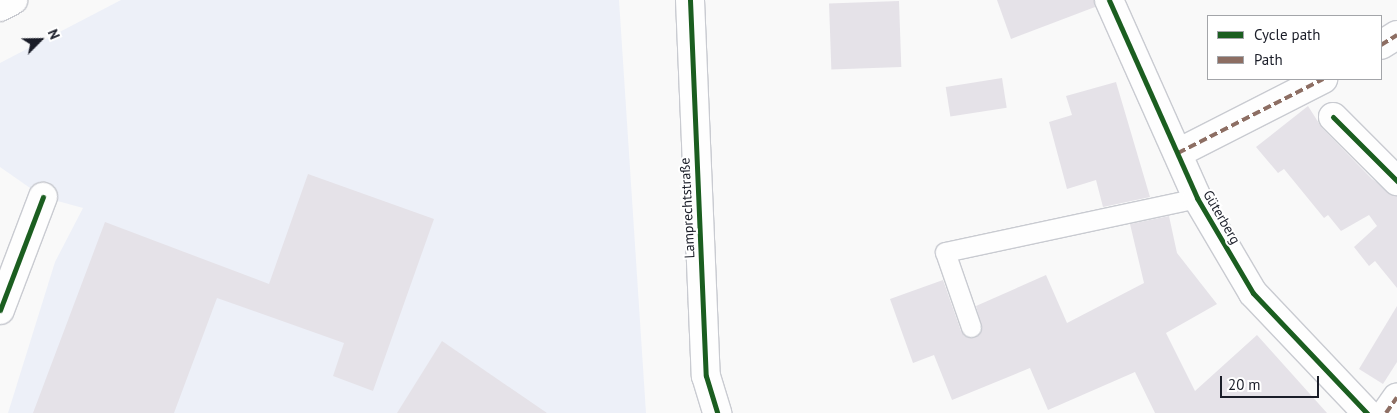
<!DOCTYPE html>
<html>
<head>
<meta charset="utf-8">
<style>
  body { margin:0 }
  #map { position:relative; width:1397px; height:413px; overflow:hidden; background:#f9f9f9; font-family:"PT Sans",sans-serif }
  div>[style] { position:absolute }
  .built>* { inset:0; background:#edf0f8 }
  .building>* { inset:0; background:#e5e2e8; transform-origin:0 0 }
  .roads { filter:drop-shadow(1px 0 #c9cbd1) drop-shadow(-1px 0 #c9cbd1) drop-shadow(0 1px #c9cbd1) drop-shadow(0 -1px #c9cbd1) }
  .lane>* { height:19px; margin:-9.5px; padding:0 9.5px; transform-origin:9.5px; border-radius:9.5px; background:#fefefe }
  .street>* { height:28px; margin:-14px; padding:0 14px; transform-origin:14px; border-radius:14px; background:#fefefe }
  .quiet>* { height:4px; margin-top:-2px; transform-origin:0; background:repeating-linear-gradient(90deg,#8d6e63 0 8px,transparent 0 12px) }
  .cycleway>* { height:5px; margin:-2.5px; padding:0 2.5px; transform-origin:2.5px; border-radius:2.5px; background:#1b5e20 }
  span { translate:-50% -50%; white-space:nowrap; text-align:center; line-height:1.15; -webkit-text-stroke:4px #fff; paint-order:stroke }
  .street-label { font-size:14px; color:#1a1d28 }
  .legend { position:absolute; left:1207px; top:15px; width:175px; height:65px; box-sizing:border-box; background:#fff; border:1px solid #a3a5a9; margin:0; padding:6px 9px; list-style:none; font-size:15px; color:#1a1d28 }
  .legend li { display:flex; align-items:center; gap:10px; height:25px }
  .legend b { width:25px; border:1px solid #a3a5a9 }
  .north { position:absolute; left:15px; top:15px; width:50px; height:50px; -webkit-text-stroke:4px #fff; paint-order:stroke; rotate:67deg; font-size:14px; font-weight:700; line-height:20px; text-align:center; color:#1a1d28 }
  .north::after { content:''; display:block; margin:auto; width:18px; height:22px; background:#1a1d28; clip-path:polygon(50% 0,100% 100%,50% 72%,0 100%) }
  .scale { position:absolute; left:1220px; top:376px; width:99px; height:22px; box-sizing:border-box; border:2px solid #1a1d28; border-top:0; padding-left:6px; font-size:15px; line-height:18px; white-space:nowrap; color:#1a1d28; -webkit-text-stroke:4px #fff; paint-order:stroke }
</style>
</head>
<body>
<div id="map">
  <div class="built">
    <div style="clip-path:polygon(121px 0,619px 0,646px 413px,8px 413px,55px 262px,83px 208px,43px 197px,0 167px,0 63px)"></div>
  </div>
  <div class="building">
    <div style="clip-path:polygon(997px 0,1094px 0,1095px 7px,1011px 39px)"></div>
    <div style="left:899px;top:1px;width:66px;height:70px;rotate:88deg"></div>
    <div style="left:1002px;top:78px;width:30px;height:57px;rotate:81deg"></div>
    <div style="clip-path:polygon(1116px 82px,1150px 197px,1103px 207px,1096px 180px,1067px 189px,1049px 122px,1072px 115px,1066px 96px)"></div>
    <div style="clip-path:polygon(1308px 106px,1322px 128px,1372px 179px,1397px 196px,1397px 288px,1375px 261px,1369px 266px,1354px 247px,1377px 226px,1369px 215px,1341px 231px,1328px 215px,1324px 218px,1284px 169px,1278px 173px,1256px 147px)"></div>
    <div style="clip-path:polygon(308px 174px,434px 219px,373px 391px,333px 376px,344px 343px,217px 298px,174px 413px,33px 413px,105px 222px,269px 284px)"></div>
    <div style="clip-path:polygon(1169px 216px,1177px 253px,1217px 304px,1166px 333px,1195px 391px,1257px 335px,1327px 413px,1155px 413px,1135px 372px,1048px 410px,1030px 368px,952px 400px,934px 355px,913px 363px,890px 299px,943px 280px,961px 331px,974px 338px,982px 329px,976px 306px,1046px 275px,1067px 323px,1144px 283px,1130px 224px)"></div>
    <div style="clip-path:polygon(1397px 306px,1397px 362px,1383px 384px,1359px 369px)"></div>
    <div style="clip-path:polygon(442px 341px,547px 413px,397px 413px)"></div>
  </div>
  <div class="roads">
    <div class="lane">
      <div style="left:971px;top:327px;width:79px;rotate:-109.1deg"></div>
      <div style="left:945px;top:252px;width:258px;rotate:-12.1deg"></div>
    </div>
    <div class="street">
      <div style="left:690px;top:0;width:376px;rotate:87.6deg"></div>
      <div style="left:706px;top:376px;width:39px;rotate:73deg"></div>
      <div style="left:1109px;top:0;width:217px;rotate:66deg"></div>
      <div style="left:1197px;top:198px;width:110px;rotate:59.5deg"></div>
      <div style="left:1253px;top:293px;width:166px;rotate:46.5deg"></div>
      <div style="left:0;top:7px;width:15px;rotate:-28deg"></div>
      <div style="left:1381px;top:45px;width:19px;rotate:-32deg"></div>
      <div style="left:1333px;top:117px;width:91px;rotate:45deg"></div>
      <div style="left:1178px;top:153px;width:163px;rotate:-27deg"></div>
      <div style="left:0;top:310px;width:121px;rotate:-69.2deg"></div>
      <div style="left:1386px;top:413px;width:19px;rotate:-55deg"></div>
    </div>
  </div>
  <div class="quiet">
    <div style="left:1381px;top:45px;width:19px;rotate:-32deg"></div>
    <div style="left:1178px;top:153px;width:163px;rotate:-27deg"></div>
    <div style="left:1386px;top:413px;width:19px;rotate:-55deg"></div>
  </div>
  <div class="cycleway">
    <div style="left:690px;top:0;width:376px;rotate:87.6deg"></div>
    <div style="left:706px;top:376px;width:39px;rotate:73deg"></div>
    <div style="left:1109px;top:0;width:217px;rotate:66deg"></div>
    <div style="left:1197px;top:198px;width:110px;rotate:59.5deg"></div>
    <div style="left:1253px;top:293px;width:166px;rotate:46.5deg"></div>
    <div style="left:1333px;top:117px;width:91px;rotate:45deg"></div>
    <div style="left:0;top:310px;width:121px;rotate:-69.2deg"></div>
  </div>
  <div class="street-label">
    <span style="left:687px;top:208px;rotate:-93deg">Lamprechtstraße</span>
    <span style="left:1222px;top:217px;rotate:60deg">Güterberg</span>
  </div>
  <ul class="legend">
  <li><b style="height:6px;background:#1b5e20"></b>Cycle path</li>
  <li><b style="height:6px;background:#8d6e63"></b>Path</li>
  </ul>
  <div class="north">N</div>
  <div class="scale">20 m</div>
</div>
</body>
</html>
